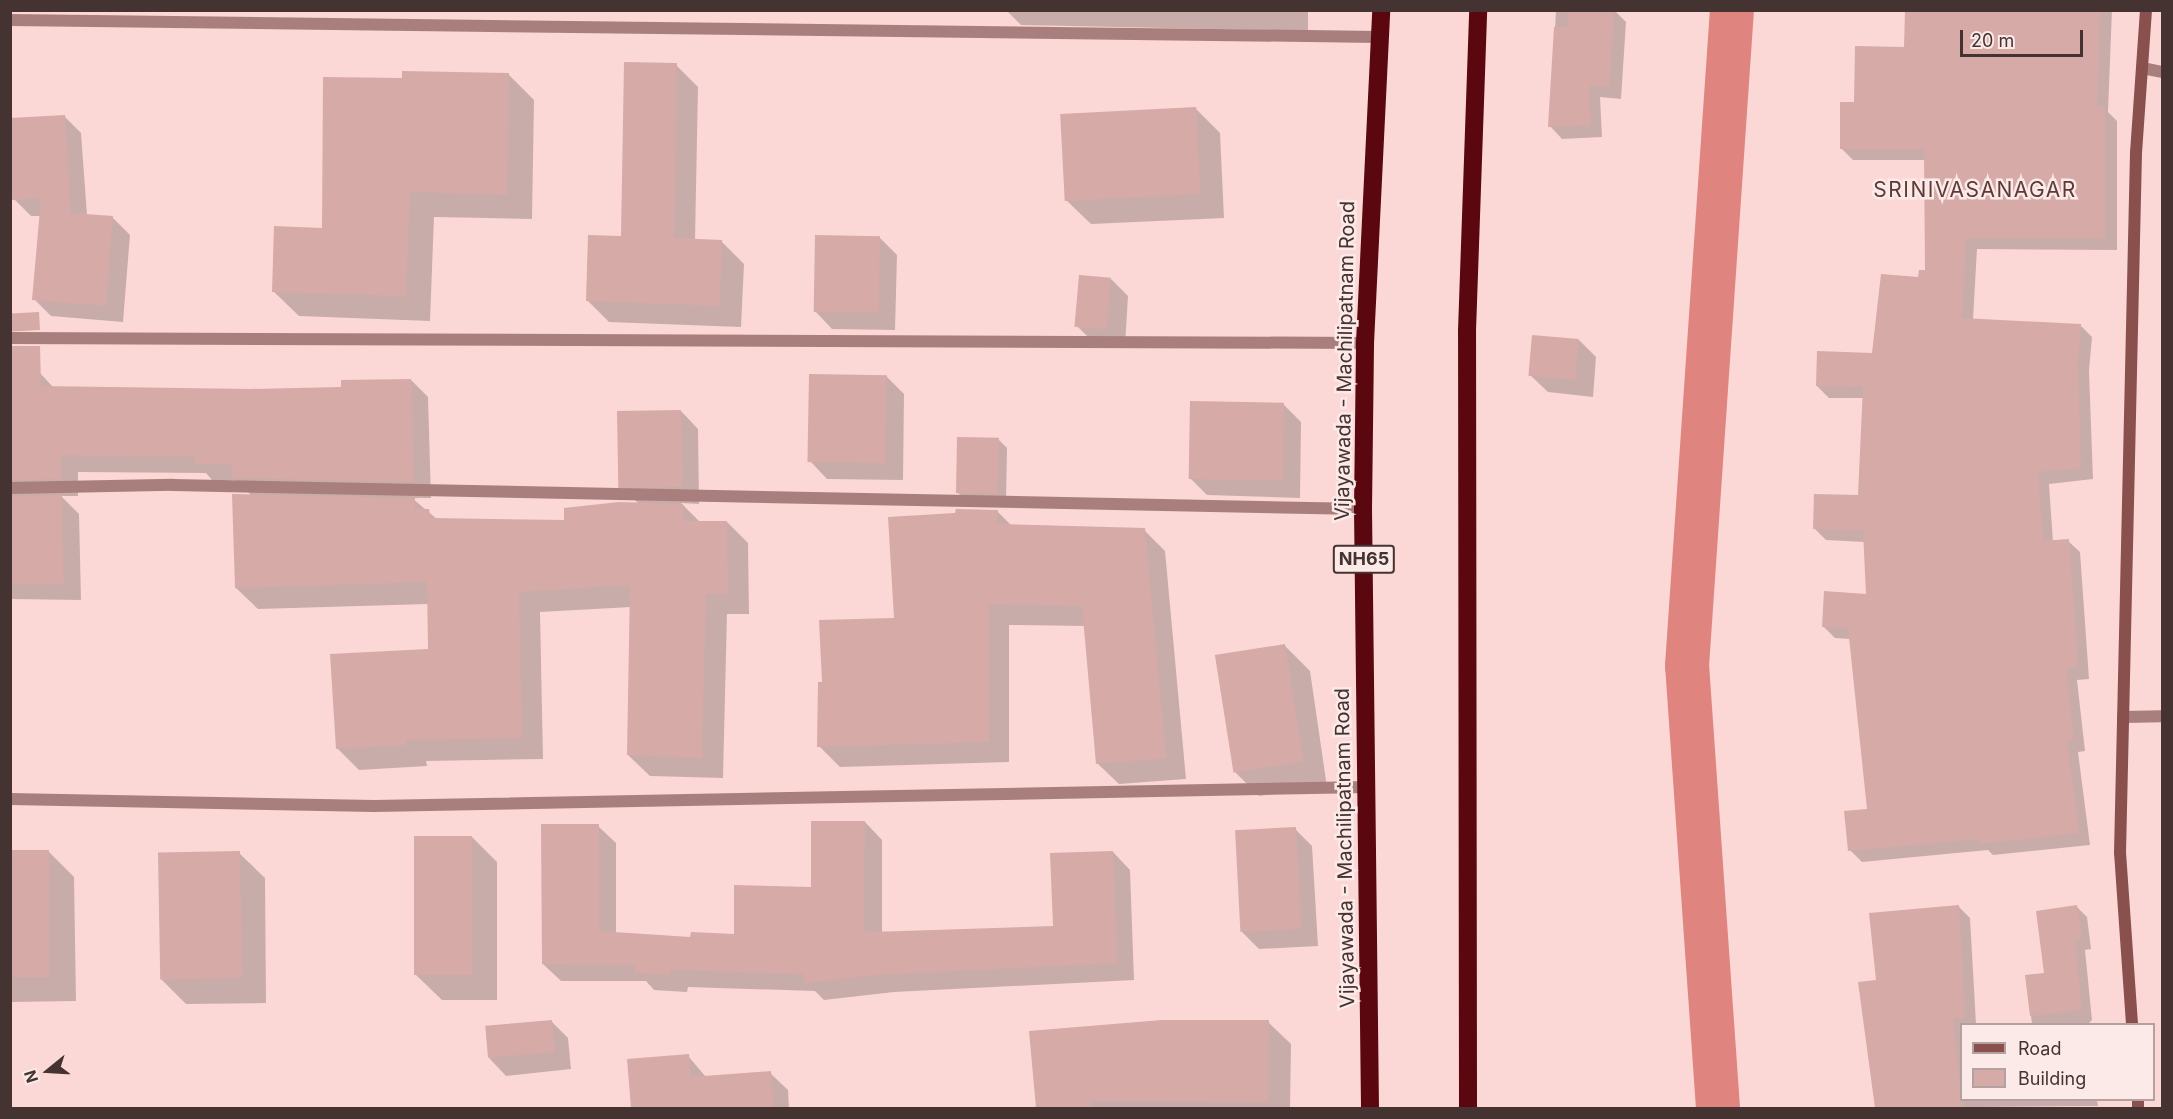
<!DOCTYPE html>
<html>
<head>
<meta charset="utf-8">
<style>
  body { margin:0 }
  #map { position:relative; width:2173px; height:1119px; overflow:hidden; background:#fbd8d5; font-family:Inter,sans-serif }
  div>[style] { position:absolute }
  .shadow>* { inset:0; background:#0003 }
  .canal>* { height:44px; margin:-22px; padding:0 22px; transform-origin:22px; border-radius:22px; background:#e0847f }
  .building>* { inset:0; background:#d5aaa7; transform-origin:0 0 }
  .lane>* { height:12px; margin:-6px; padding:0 6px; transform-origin:6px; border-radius:6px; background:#a87f7c }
  .street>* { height:12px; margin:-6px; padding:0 6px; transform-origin:6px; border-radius:6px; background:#a87f7c }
  .secondary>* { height:12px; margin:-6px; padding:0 6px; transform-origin:6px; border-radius:6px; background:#89504d }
  .highway>* { height:18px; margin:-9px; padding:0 9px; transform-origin:9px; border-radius:9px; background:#5a070f }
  span { translate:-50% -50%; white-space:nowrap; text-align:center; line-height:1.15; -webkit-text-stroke:5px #fceae8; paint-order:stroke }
  .shield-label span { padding:2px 4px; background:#fceae8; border:2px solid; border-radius:4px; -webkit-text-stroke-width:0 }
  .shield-label { font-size:18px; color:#443331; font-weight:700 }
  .street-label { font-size:20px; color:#443331 }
  .neighbourhood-label { font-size:21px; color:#5c3a37; letter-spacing:1.5px }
  .frame { position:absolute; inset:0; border:12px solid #443331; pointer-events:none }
  .legend { position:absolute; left:1960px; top:1023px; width:195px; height:78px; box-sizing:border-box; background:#fceae8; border:2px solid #b2a19f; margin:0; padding:8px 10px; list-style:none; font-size:18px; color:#443331 }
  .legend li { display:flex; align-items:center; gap:12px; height:30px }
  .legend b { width:30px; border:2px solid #b2a19f }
  .north { position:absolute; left:18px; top:1041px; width:60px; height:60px; -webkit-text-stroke:4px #fceae8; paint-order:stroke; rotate:252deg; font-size:16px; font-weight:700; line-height:24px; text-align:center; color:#443331 }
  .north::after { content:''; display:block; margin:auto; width:21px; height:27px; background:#443331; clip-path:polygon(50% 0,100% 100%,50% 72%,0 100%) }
  .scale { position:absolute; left:1960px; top:30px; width:123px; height:27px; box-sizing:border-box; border:3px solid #443331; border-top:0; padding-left:8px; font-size:18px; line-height:21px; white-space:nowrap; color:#443331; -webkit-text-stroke:4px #fceae8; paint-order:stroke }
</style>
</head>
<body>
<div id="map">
  <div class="shadow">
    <div style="clip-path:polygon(1006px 10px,1308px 10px,1308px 31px,1021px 25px)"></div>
    <div style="clip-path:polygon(1556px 10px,1614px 10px,1626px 22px,1621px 99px,1600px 97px,1602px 137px,1562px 139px,1550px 126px)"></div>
    <div style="clip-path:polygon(1906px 10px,2112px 10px,2108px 112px,2117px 121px,2117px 250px,1977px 249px,1973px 320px,2080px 325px,2092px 337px,2089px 371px,2093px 479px,2049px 484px,2053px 542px,2068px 541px,2080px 552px,2089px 679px,2077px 680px,2085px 751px,2078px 752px,2090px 845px,1993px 855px,1988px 850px,1862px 862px,1850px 850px,1869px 810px,1850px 639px,1835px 638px,1823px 626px,1868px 596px,1865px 542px,1826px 540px,1814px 528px,1860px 496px,1864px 398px,1829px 398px,1817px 386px,1873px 355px,1926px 272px,1926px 160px,1853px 160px,1841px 148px,1855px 104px,1905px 48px)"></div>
    <div style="clip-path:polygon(676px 65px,698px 87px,695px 241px,722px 242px,744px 264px,741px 327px,609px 322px,588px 301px,622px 238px)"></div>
    <div style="clip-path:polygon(509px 75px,534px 100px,532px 219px,434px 217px,430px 321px,299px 316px,273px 291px,324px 229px,403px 79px)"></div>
    <div style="clip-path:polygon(1195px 108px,1220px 133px,1224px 218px,1091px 224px,1065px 199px)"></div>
    <div style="clip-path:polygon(64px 116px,81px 133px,87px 215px,113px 218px,130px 235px,123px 322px,51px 316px,34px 299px,41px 216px,31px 216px,14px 199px,10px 119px)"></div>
    <div style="clip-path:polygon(879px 237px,897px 255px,895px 330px,832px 329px,815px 311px)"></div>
    <div style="clip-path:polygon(1111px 279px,1128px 296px,1125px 346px,1095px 344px,1078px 327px)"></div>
    <div style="clip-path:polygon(1579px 340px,1596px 357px,1593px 397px,1548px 392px,1530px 375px)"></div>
    <div style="clip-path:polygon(40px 373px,54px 388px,174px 392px,343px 388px,411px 380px,428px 397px,431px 498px,412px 498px,438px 520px,566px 522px,639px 504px,620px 485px,681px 411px,698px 429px,699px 504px,681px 503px,700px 522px,727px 522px,748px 543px,749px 614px,727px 614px,723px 778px,650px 776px,628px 755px,631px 607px,540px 612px,543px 759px,426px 761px,427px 766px,359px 770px,338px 749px,429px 650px,428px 604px,258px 609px,236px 588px,252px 496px,236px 480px,213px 481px,206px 473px,78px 472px,78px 496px,61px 496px,79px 514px,81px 600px,10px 599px,10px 374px)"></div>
    <div style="clip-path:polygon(887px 377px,904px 394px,903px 480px,827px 479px,810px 461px)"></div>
    <div style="clip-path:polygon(1283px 404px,1301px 422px,1300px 498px,1207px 495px,1190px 478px)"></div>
    <div style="clip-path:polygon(998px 439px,1007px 448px,1006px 501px,966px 500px,957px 492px)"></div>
    <div style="clip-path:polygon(997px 511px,1012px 526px,1144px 530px,1165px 551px,1186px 779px,1119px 784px,1098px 764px,1086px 626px,1009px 625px,1009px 762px,840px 767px,819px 746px,823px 683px,895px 619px)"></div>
    <div style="clip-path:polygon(1285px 646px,1310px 671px,1327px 787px,1259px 796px,1234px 771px)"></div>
    <div style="clip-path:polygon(865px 822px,882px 840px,882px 933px,1054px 927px,1113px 852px,1130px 870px,1134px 980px,894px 992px,824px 1000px,815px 991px,688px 987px,687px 992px,654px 990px,646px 981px,561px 981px,543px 964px,598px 826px,616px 843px,616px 934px,692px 939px,735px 936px,813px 888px)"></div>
    <div style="clip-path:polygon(1295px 829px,1312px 846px,1318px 946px,1259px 949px,1242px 932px)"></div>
    <div style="clip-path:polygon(472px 837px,497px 862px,497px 1000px,442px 1000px,416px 975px)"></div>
    <div style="clip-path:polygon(10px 852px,49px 852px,74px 877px,76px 1001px,10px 1002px)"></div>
    <div style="clip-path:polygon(239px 853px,265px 878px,266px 1003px,186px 1004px,161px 979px)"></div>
    <div style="clip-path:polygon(2076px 906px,2087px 917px,2091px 949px,2085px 950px,2092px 1020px,2088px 1024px,2032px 1024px,2026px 976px,2046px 974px)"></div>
    <div style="clip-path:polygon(1959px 907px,1970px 918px,1976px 1024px,1962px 1024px,1962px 1100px,2097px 1100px,2098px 1106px,1877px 1108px,1860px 983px,1877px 982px)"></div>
    <div style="clip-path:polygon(551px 1021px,568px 1038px,571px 1069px,506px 1076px,489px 1058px)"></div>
    <div style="clip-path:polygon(1268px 1022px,1291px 1044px,1290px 1108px,1038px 1108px,1031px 1032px)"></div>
    <div style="clip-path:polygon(688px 1056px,706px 1077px,770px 1073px,788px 1090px,789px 1108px,633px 1108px,628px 1061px)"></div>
  </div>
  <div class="canal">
    <div style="left:1718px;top:1108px;width:443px;rotate:-94deg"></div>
    <div style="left:1687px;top:666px;width:658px;rotate:-86.08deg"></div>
  </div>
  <div class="building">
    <div style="clip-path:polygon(1568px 10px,1614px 10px,1609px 87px,1589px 86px,1591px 125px,1548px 127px,1554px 27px,1567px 27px)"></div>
    <div style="clip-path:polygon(1905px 10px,2100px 10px,2097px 107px,2105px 107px,2105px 238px,1966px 238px,1962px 318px,2081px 324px,2078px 359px,2081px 468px,2038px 472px,2043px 541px,2069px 539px,2078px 667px,2066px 669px,2074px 739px,2067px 740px,2079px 833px,1979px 844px,1979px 839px,1848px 851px,1844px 811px,1867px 809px,1848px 628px,1822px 627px,1824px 591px,1866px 594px,1863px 531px,1813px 529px,1814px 494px,1858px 495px,1863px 387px,1816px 386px,1817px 351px,1872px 353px,1881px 274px,1918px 277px,1919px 270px,1925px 270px,1924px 149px,1840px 149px,1840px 102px,1854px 102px,1855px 46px,1904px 47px)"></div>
    <div style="clip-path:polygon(624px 62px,677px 63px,674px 238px,722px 240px,720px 306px,586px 301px,588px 235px,621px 236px)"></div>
    <div style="clip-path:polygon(402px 71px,509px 73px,507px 195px,410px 192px,406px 296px,272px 292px,274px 226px,322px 228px,323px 77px,402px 78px)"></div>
    <div style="left:1196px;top:107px;width:87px;height:136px;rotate:87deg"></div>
    <div style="clip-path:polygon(65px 115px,71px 213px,113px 216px,106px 306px,32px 300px,41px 198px,12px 200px,10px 118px)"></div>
    <div style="left:815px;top:235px;width:65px;height:77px;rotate:1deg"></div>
    <div style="left:1079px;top:275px;width:32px;height:52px;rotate:5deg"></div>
    <div style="left:39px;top:312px;width:18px;height:29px;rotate:87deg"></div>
    <div style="left:1532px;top:335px;width:47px;height:41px;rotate:5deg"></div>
    <div style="clip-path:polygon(10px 346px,40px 346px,41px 386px,250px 389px,341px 387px,341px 380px,411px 379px,414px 482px,232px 478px,231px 464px,195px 464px,194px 457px,61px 455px,62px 479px,10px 480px)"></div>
    <div style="left:809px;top:374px;width:78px;height:88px;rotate:1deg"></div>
    <div style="left:1190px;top:401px;width:94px;height:78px;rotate:1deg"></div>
    <div style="left:681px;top:410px;width:77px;height:64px;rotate:89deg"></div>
    <div style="left:957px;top:437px;width:42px;height:56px;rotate:1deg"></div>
    <div style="clip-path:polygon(232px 494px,415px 498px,415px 509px,429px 509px,430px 518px,564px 520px,564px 508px,619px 502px,683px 504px,683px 521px,727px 521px,728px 594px,706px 594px,702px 758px,627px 755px,630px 585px,519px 592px,522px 738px,406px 740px,406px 745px,336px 749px,330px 654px,428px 649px,427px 582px,235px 588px)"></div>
    <div style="left:62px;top:495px;width:89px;height:52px;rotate:89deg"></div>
    <div style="clip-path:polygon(956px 509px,998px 510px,997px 524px,1145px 528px,1166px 758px,1096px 764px,1082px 606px,989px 604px,989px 742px,817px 747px,818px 682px,822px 682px,819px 620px,894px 618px,888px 517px,955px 513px)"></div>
    <div style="left:1285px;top:644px;width:119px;height:71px;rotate:81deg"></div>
    <div style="clip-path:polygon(811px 821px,865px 821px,864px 931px,872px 932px,1053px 926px,1050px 853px,1113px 851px,1117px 963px,876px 975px,805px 983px,804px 974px,671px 970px,670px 975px,635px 973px,635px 965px,542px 964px,541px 824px,599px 824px,599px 931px,690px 937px,691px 932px,734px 934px,734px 885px,811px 887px)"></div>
    <div style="left:1296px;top:827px;width:102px;height:61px;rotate:87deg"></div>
    <div style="left:414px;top:836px;width:58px;height:139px"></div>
    <div style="left:10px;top:850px;width:39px;height:127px"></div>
    <div style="left:240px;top:851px;width:127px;height:82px;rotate:89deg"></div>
    <div style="clip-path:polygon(1959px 905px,1965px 1018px,1953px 1019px,1963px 1108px,1875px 1108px,1858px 982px,1876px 980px,1869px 913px)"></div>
    <div style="clip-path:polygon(2077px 905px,2082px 939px,2075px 940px,2082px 1010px,2030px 1016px,2025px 975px,2044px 973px,2036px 911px)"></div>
    <div style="left:552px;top:1020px;width:32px;height:67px;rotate:85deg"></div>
    <div style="clip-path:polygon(1162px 1020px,1269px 1020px,1268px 1102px,1090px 1101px,1091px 1108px,1036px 1108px,1029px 1031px)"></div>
    <div style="clip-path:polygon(689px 1054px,691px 1077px,771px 1071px,774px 1108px,631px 1108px,627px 1059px)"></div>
  </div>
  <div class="lane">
    <div style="left:2142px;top:68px;width:20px;rotate:11deg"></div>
  </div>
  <div class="street">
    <div style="left:10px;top:20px;width:1369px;rotate:0.71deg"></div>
    <div style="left:10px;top:338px;width:1355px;rotate:0.21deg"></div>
    <div style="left:10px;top:488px;width:163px;rotate:-1.1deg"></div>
    <div style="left:173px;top:485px;width:1190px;rotate:1.16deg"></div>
    <div style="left:2123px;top:717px;width:39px;rotate:-1deg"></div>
    <div style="left:10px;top:799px;width:364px;rotate:1.1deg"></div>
    <div style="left:374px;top:806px;width:993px;rotate:-1.1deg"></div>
  </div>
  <div class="secondary">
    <div style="left:2132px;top:1024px;width:171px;rotate:-94deg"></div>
    <div style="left:2120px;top:853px;width:700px;rotate:-88.69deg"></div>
    <div style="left:2136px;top:153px;width:143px;rotate:-86deg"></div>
    <div style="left:2138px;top:1100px;width:8px;rotate:90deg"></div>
  </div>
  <div class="highway">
    <div style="left:1370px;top:1108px;width:599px;rotate:-90.67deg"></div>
    <div style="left:1363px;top:509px;width:166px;rotate:-89.3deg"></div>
    <div style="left:1365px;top:343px;width:333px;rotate:-87.2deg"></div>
    <div style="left:1468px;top:1108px;width:777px;rotate:-90.07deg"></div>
    <div style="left:1467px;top:331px;width:321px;rotate:-88deg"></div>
  </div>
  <div class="shield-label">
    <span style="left:1364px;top:559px">NH65</span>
  </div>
  <div class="street-label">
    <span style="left:1345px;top:361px;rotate:-89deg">Vijayawada - Machilipatnam Road</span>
    <span style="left:1345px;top:848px;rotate:-91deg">Vijayawada - Machilipatnam Road</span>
  </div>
  <div class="neighbourhood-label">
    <span style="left:1975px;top:190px">SRINIVASANAGAR</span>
  </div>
  <div class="frame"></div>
  <ul class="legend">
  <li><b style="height:8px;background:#89504d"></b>Road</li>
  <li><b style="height:16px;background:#d5aaa7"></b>Building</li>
  </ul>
  <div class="north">N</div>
  <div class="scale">20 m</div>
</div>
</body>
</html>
